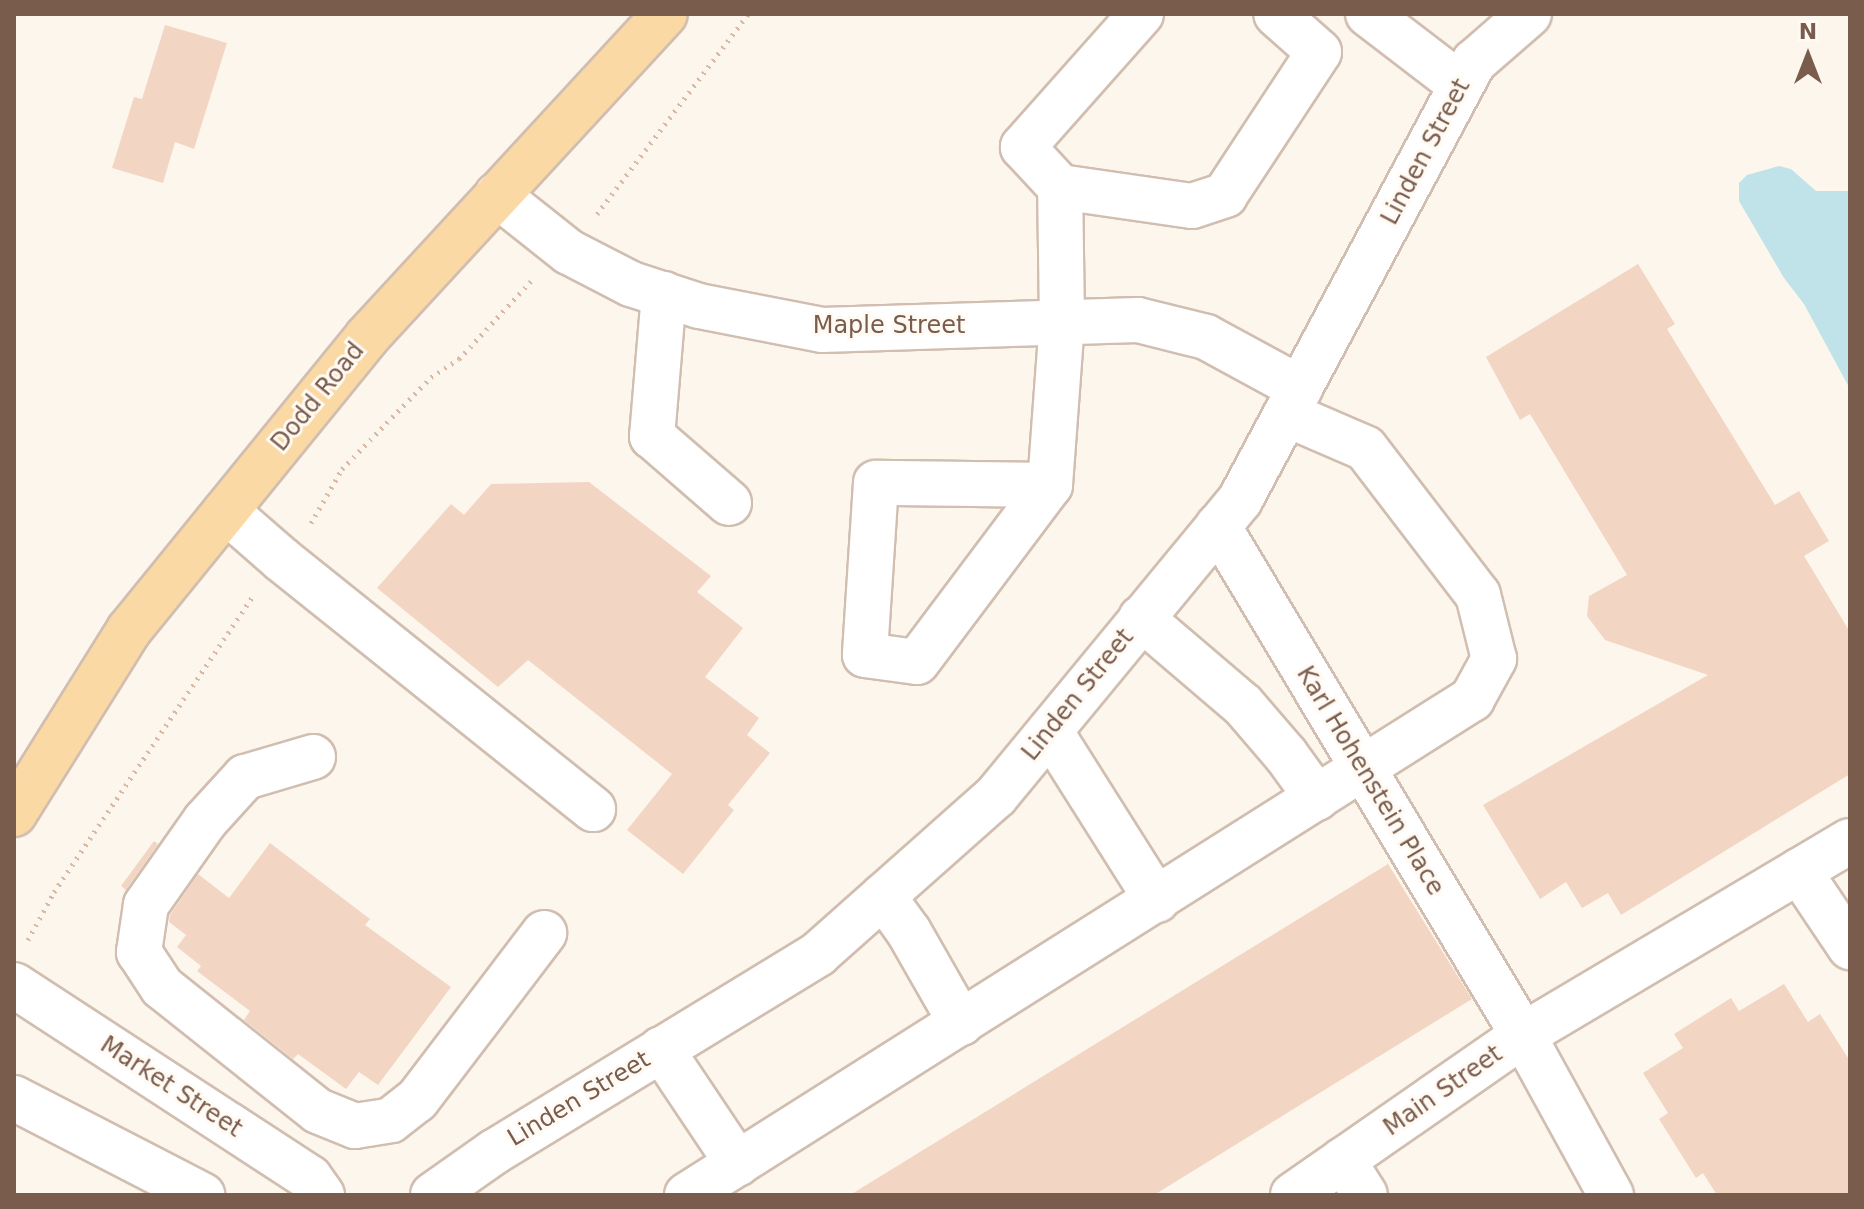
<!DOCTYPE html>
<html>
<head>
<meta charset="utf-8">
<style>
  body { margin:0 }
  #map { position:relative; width:1864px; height:1209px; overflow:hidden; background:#fdf6ec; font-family:"DejaVu Sans",sans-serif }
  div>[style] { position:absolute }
  .water>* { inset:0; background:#bfe3e8 }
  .building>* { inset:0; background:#f3d5c3 }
  .path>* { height:5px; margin-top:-2.5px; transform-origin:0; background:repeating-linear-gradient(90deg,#d9b8a5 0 2px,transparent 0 8px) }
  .roads { filter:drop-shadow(2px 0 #d1beb0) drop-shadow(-2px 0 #d1beb0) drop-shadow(0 2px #d1beb0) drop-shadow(0 -2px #d1beb0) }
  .minor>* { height:44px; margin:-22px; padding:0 22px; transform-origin:22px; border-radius:22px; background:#fff }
  .major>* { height:44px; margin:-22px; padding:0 22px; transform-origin:22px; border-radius:22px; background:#fbd9a5 }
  span { translate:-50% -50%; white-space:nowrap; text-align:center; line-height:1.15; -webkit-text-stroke:6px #fffaf3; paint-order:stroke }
  .street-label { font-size:24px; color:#7a5c4d }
  .frame { position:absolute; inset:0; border:16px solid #7a5c4d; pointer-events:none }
  .north { position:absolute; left:1768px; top:16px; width:80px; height:80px; -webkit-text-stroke:6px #fffaf3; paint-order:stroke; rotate:0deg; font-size:22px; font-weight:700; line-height:32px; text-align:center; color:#7a5c4d }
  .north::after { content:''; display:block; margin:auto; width:28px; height:36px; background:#7a5c4d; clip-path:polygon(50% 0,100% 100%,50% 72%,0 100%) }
</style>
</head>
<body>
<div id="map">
  <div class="water">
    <div style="clip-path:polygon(1779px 166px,1791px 169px,1816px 191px,1850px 191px,1850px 389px,1804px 304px,1784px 278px,1739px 201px,1739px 183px,1747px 175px)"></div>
  </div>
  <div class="building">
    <div style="clip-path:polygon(165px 25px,227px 43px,194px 149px,175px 142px,163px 183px,112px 168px,134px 97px,142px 99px)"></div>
    <div style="clip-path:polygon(1638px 264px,1675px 324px,1667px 329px,1775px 505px,1799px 491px,1829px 541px,1804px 556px,1850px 632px,1850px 774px,1621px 915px,1608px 893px,1582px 908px,1566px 882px,1540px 899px,1483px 805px,1708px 675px,1605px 640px,1587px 616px,1589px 596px,1627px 575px,1530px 414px,1520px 420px,1486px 357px)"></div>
    <div style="clip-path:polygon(589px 482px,711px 576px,697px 592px,743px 628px,705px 677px,759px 718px,747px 735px,770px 753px,728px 805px,734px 810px,683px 874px,627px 830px,672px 774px,528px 660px,498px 687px,377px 588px,451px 504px,464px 515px,491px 484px)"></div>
    <div style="clip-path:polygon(154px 841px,158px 844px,126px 890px,121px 886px)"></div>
    <div style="clip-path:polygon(270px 843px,370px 919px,365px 925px,451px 987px,378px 1085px,359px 1072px,346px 1089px,298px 1054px,293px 1059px,244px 1020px,250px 1011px,197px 971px,201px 966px,177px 947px,186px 935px,169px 922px,170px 915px,198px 874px,229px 898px)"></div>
    <div style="clip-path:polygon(1388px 864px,1472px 999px,1154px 1195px,850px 1195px)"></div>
    <div style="clip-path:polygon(1784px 984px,1808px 1022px,1820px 1014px,1850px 1061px,1850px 1195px,1717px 1195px,1703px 1173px,1696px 1178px,1659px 1119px,1668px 1113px,1643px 1073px,1683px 1048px,1674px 1034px,1731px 998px,1739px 1011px)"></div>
  </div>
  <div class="path">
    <div style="left:597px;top:214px;width:251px;rotate:-52.9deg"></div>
    <div style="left:311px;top:523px;width:62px;rotate:-60.1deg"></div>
    <div style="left:342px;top:469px;width:128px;rotate:-45.9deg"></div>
    <div style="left:431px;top:377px;width:33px;rotate:-33deg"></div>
    <div style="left:459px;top:359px;width:106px;rotate:-47.3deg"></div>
    <div style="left:28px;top:940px;width:55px;rotate:-61.6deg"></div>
    <div style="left:54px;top:892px;width:355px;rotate:-56.1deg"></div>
  </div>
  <div class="roads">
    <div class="minor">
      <div style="left:1141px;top:14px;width:178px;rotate:131.6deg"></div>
      <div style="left:1023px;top:147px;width:54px;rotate:47.2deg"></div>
      <div style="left:1060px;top:187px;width:133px;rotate:8.2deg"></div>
      <div style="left:1192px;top:206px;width:35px;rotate:-18deg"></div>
      <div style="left:1225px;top:195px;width:171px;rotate:-56.7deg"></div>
      <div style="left:1319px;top:52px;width:57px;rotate:-138.5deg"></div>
      <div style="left:1368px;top:14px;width:117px;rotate:37.4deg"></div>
      <div style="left:497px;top:195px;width:92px;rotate:38.4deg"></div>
      <div style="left:569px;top:252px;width:70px;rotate:27.3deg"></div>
      <div style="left:631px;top:284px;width:71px;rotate:17.9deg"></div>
      <div style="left:699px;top:306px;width:125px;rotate:11deg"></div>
      <div style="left:822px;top:330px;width:316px;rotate:-1.8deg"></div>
      <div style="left:1138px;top:320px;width:70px;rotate:14deg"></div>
      <div style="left:1206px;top:337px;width:107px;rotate:28.5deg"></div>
      <div style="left:664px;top:294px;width:143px;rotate:94.8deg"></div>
      <div style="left:652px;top:436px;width:102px;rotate:41deg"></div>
      <div style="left:1050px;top:485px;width:174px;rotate:-179.3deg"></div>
      <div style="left:876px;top:483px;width:172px;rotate:93.7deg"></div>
      <div style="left:865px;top:655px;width:52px;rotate:7.7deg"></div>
      <div style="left:917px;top:662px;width:221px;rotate:-53.1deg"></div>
      <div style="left:1050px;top:485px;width:162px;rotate:-85.8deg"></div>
      <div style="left:1062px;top:323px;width:136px;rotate:-90.8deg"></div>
      <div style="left:226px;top:511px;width:73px;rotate:41.1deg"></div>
      <div style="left:281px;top:559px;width:400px;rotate:38.7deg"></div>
      <div style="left:1218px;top:526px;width:593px;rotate:59.07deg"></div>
      <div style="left:1523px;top:1035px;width:183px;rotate:61.2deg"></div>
      <div style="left:1141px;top:618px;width:134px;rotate:40.5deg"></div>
      <div style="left:1243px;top:705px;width:66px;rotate:49.3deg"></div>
      <div style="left:1286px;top:755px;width:53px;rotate:54.2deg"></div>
      <div style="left:1050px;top:731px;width:200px;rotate:57.7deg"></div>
      <div style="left:313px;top:757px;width:71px;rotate:163.6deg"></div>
      <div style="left:245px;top:777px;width:59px;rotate:132.3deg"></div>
      <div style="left:205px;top:821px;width:103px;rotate:125.1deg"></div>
      <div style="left:146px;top:905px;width:48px;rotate:98.5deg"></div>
      <div style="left:139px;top:952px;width:42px;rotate:56.7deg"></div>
      <div style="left:162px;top:987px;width:199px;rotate:38.5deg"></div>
      <div style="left:318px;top:1111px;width:40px;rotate:22deg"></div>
      <div style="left:355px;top:1126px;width:36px;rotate:-9deg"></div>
      <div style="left:391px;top:1120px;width:33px;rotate:-38deg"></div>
      <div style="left:417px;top:1100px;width:210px;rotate:-52.7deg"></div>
      <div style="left:1799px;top:871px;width:92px;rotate:56.1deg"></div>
      <div style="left:883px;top:896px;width:44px;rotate:54.2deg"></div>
      <div style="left:909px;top:932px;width:105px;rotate:60.3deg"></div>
      <div style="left:14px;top:985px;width:353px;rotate:33.1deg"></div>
      <div style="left:310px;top:1178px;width:21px;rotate:55deg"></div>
      <div style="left:661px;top:1049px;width:138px;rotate:56.2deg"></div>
      <div style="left:14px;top:1098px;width:212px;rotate:27.3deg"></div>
      <div style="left:1343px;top:1160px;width:41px;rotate:57.8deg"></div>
      <div style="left:433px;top:1195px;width:75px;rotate:-35.2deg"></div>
      <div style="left:494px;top:1152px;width:380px;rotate:-31.4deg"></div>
      <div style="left:818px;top:954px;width:238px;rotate:-41.6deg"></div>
      <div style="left:996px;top:796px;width:384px;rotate:-50.5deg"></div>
      <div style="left:1240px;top:500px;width:497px;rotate:-61.9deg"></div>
      <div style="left:1474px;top:62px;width:73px;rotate:-41.1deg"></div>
      <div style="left:687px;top:1195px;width:929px;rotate:-32.29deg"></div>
      <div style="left:1472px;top:699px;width:46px;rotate:-61.2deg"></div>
      <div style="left:1494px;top:659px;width:66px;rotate:-104deg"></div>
      <div style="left:1478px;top:595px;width:185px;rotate:-127.5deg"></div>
      <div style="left:1365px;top:448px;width:86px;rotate:-156.7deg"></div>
      <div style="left:1293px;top:1195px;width:280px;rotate:-34.8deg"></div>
      <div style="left:1523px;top:1035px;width:380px;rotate:-30.7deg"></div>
    </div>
    <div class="major">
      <div style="left:14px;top:814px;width:217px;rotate:-58deg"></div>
      <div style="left:129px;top:630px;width:377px;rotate:-50.9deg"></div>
      <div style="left:367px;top:337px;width:439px;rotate:-47.3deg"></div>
    </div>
  </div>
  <div class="street-label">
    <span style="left:1426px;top:152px;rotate:-62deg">Linden Street</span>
    <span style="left:889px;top:326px">Maple Street</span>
    <span style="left:318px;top:397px;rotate:-51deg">Dodd Road</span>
    <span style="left:1078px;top:695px;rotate:-51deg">Linden Street</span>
    <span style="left:1370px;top:781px;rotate:59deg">Karl Hohenstein Place</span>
    <span style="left:171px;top:1087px;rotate:33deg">Market Street</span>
    <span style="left:1443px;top:1091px;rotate:-35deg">Main Street</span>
    <span style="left:579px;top:1099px;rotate:-31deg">Linden Street</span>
  </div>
  <div class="frame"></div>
  <div class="north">N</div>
</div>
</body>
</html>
